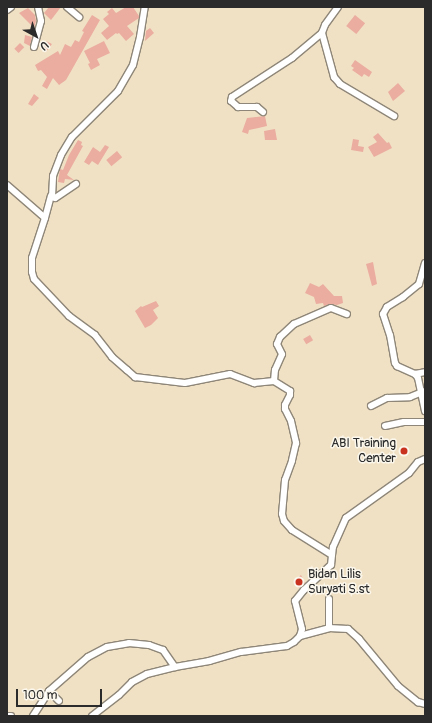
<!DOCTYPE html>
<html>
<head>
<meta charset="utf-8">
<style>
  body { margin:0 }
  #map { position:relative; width:432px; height:723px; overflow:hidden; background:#f1e1c4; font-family:Pangolin,sans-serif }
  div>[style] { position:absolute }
  .building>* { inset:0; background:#eaada0; transform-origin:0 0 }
  .roads { filter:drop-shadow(1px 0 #8e8678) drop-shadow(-1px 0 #8e8678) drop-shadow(0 1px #8e8678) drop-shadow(0 -1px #8e8678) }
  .minor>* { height:6px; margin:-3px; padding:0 3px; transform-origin:3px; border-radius:3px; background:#fff }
  .dots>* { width:11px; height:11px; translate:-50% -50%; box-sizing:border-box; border:2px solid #fbf7ec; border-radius:50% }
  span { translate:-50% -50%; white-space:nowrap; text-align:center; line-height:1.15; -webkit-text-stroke:3px #fbf7ec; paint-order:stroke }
  .poi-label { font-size:13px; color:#2b2b2b }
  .right { translate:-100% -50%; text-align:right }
  .left { translate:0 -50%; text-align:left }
  .frame { position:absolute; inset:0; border:8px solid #2b2b2b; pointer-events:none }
  .north { position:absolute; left:16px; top:16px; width:40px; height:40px; -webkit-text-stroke:3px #fbf7ec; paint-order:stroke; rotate:140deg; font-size:11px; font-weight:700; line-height:16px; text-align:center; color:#2b2b2b }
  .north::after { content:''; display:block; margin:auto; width:14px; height:18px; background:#2b2b2b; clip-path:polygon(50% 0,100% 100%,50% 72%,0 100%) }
  .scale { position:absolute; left:16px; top:689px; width:86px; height:18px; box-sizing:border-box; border:2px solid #2b2b2b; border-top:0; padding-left:5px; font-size:12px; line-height:14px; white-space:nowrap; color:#2b2b2b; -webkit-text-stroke:3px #fbf7ec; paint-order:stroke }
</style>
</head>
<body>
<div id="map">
  <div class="building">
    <div style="clip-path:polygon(49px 7px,61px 7px,51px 20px,44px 13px)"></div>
    <div style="clip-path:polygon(126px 7px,133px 7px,139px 16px,139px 18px,127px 26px,134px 34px,126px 41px,119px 33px,117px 34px,116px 33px,107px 40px,101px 33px,109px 26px,103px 19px,109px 14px,107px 12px,112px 8px,116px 13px)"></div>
    <div style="clip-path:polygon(28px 8px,35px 15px,36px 21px,34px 28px,19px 13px)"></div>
    <div style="clip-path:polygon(92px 15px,100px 20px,66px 80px,59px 85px,53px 78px,47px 89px,42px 86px,47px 77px,41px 70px,38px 71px,35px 65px,58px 51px,60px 55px,65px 44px,71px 47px,75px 40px,79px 42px,84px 32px,82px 31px)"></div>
    <div style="left:355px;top:15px;width:13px;height:14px;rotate:39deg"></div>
    <div style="clip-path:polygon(150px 28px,154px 33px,145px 41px,146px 31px)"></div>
    <div style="clip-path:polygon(25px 35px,32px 37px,30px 46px,24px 43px)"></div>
    <div style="clip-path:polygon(46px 41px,52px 44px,46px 52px,42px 48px)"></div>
    <div style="clip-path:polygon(104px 41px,110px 53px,97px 59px,100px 65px,91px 70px,88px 64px,90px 63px,84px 51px)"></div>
    <div style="left:20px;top:43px;width:6px;height:8px;rotate:45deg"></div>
    <div style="clip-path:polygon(355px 60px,372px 72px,369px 77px,364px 74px,362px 77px,352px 70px,354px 68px,351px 66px)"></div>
    <div style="clip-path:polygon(398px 83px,405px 91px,393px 101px,388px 92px)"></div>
    <div style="clip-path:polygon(34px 94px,39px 98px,32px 106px,28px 104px)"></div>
    <div style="clip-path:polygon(265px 116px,267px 126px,249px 130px,248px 134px,242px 132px,247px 118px)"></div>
    <div style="clip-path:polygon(275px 129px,277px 140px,265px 140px,264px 131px)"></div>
    <div style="clip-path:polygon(378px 133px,387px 143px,389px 142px,392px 148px,374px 157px,368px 147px,377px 142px,373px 137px)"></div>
    <div style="clip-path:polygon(353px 139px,359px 140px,358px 146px,364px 147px,363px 152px,351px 150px)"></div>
    <div style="clip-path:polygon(78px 140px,82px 142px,81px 145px,83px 146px,67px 175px,74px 180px,65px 179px,64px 183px,58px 182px,60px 169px,63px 170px,69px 155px)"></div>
    <div style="clip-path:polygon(105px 145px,109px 147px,98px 165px,92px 161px,89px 165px,84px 162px,93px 147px,100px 152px)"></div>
    <div style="left:117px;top:151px;width:8px;height:14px;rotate:50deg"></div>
    <div style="clip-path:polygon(373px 262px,377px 284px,372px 286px,366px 264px)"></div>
    <div style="clip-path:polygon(310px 283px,319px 287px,323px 284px,334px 296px,342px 296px,343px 303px,337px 305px,330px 304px,324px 306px,323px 303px,316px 304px,314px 297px,305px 293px)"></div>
    <div style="clip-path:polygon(156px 301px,159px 306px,153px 310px,158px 318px,151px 325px,145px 328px,135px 311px,141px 306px,142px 307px)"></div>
    <div style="left:310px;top:335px;width:6px;height:8px;rotate:59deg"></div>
    <div style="clip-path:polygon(301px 575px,305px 583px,299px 588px,294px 581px)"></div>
  </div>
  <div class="roads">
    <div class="minor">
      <div style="left:67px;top:7px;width:16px;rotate:40deg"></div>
      <div style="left:338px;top:7px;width:22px;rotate:126deg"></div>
      <div style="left:325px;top:25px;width:9px;rotate:111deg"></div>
      <div style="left:322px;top:33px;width:46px;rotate:74.7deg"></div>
      <div style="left:334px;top:77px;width:9px;rotate:49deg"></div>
      <div style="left:340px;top:84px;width:63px;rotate:30.7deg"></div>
      <div style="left:7px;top:10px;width:5px;rotate:-37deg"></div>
      <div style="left:34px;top:47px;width:27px;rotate:-75deg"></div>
      <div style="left:41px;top:21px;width:14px;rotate:-102deg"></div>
      <div style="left:263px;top:112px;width:8px;rotate:-140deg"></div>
      <div style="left:257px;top:107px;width:19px;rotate:180deg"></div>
      <div style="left:238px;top:107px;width:9px;rotate:-139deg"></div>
      <div style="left:231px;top:101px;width:4px;rotate:-76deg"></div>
      <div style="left:232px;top:97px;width:72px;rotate:-33deg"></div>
      <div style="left:292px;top:58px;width:39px;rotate:-40deg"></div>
      <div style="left:76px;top:184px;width:25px;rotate:146deg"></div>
      <div style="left:55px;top:198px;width:3px;rotate:-162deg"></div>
      <div style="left:52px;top:197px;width:21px;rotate:-87deg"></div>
      <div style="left:53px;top:176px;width:22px;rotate:-69deg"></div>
      <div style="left:61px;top:155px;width:21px;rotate:-59deg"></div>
      <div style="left:72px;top:137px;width:65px;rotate:-45deg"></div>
      <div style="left:118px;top:91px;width:30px;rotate:-60deg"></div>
      <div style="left:133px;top:65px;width:29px;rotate:-76deg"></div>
      <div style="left:140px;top:37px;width:30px;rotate:-81deg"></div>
      <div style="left:7px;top:185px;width:50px;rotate:41deg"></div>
      <div style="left:45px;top:218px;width:42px;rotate:108deg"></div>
      <div style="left:32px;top:258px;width:14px;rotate:90deg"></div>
      <div style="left:32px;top:272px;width:7px;rotate:74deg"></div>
      <div style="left:34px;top:279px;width:51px;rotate:46.6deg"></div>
      <div style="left:69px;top:316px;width:32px;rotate:36deg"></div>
      <div style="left:95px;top:335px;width:28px;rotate:52deg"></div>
      <div style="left:112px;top:357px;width:20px;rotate:41deg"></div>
      <div style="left:127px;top:370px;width:11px;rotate:41deg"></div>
      <div style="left:135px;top:377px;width:50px;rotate:6.8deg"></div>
      <div style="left:185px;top:383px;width:46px;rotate:-11.3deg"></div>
      <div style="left:230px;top:374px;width:26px;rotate:21deg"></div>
      <div style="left:254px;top:383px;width:20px;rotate:-6deg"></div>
      <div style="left:274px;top:381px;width:19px;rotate:32deg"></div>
      <div style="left:290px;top:391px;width:4px;rotate:90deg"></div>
      <div style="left:290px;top:395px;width:11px;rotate:117deg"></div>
      <div style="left:285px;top:405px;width:4px;rotate:90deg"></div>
      <div style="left:285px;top:409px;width:13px;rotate:63deg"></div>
      <div style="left:291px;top:421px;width:23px;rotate:77deg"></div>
      <div style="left:296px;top:443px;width:18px;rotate:103deg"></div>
      <div style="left:292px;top:461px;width:20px;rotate:110deg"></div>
      <div style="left:285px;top:480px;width:34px;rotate:95deg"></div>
      <div style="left:282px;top:514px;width:7px;rotate:74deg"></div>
      <div style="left:284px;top:521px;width:12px;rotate:48deg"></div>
      <div style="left:292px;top:530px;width:47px;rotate:32deg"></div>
      <div style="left:45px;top:218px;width:23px;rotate:-75deg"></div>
      <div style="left:425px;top:263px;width:22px;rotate:106deg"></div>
      <div style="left:419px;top:284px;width:21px;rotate:141deg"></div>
      <div style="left:403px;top:297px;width:19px;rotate:148deg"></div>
      <div style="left:387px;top:307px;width:8px;rotate:120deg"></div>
      <div style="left:383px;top:314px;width:22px;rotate:72deg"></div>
      <div style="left:390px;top:335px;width:28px;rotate:80deg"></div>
      <div style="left:395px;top:363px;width:4px;rotate:56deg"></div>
      <div style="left:397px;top:366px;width:20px;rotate:24deg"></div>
      <div style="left:415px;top:374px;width:5px;rotate:53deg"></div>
      <div style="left:418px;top:378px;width:34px;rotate:78deg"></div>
      <div style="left:415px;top:374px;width:10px;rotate:-11deg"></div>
      <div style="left:274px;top:381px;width:11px;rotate:-85deg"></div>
      <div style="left:275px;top:370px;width:17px;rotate:-66deg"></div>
      <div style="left:282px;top:354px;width:11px;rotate:-117deg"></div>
      <div style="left:277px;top:344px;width:8px;rotate:-67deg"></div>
      <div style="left:280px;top:337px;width:19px;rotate:-43deg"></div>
      <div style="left:294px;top:324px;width:40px;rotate:-23.4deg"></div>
      <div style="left:331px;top:308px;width:17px;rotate:21deg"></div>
      <div style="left:371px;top:406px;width:18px;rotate:-27deg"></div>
      <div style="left:387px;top:398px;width:23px;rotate:-2deg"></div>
      <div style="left:410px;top:397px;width:16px;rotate:-22deg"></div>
      <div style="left:385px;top:426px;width:19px;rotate:-12deg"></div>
      <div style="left:404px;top:422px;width:21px"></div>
      <div style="left:329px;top:628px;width:29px;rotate:-90deg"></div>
      <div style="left:300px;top:636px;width:30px;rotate:-15deg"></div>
      <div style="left:329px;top:628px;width:19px;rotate:3deg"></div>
      <div style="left:348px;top:629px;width:15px;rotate:42deg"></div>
      <div style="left:359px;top:639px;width:61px;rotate:50.3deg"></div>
      <div style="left:398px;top:686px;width:26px;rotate:39deg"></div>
      <div style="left:418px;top:702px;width:7px;rotate:16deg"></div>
      <div style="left:49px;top:691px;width:14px;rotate:45deg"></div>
      <div style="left:7px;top:716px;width:4px"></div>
      <div style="left:33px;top:716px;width:30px;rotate:-57deg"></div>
      <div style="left:49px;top:691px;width:52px;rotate:-41.1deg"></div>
      <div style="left:88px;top:657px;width:21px;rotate:-28deg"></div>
      <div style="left:107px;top:647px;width:22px;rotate:-10deg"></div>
      <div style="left:129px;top:643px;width:20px;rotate:6deg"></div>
      <div style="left:149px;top:645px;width:15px;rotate:20deg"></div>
      <div style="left:163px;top:650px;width:21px;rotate:55deg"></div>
      <div style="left:92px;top:716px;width:34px;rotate:-38deg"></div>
      <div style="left:119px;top:695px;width:18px;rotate:-45deg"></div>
      <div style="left:132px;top:682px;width:17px;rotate:-28deg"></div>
      <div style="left:147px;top:674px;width:29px;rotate:-14deg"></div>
      <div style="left:175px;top:667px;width:35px;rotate:-10deg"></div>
      <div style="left:209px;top:661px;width:33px;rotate:-16deg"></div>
      <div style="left:241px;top:652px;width:46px;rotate:-7.4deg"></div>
      <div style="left:287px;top:646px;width:8px;rotate:-30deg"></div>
      <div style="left:294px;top:642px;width:8px;rotate:-45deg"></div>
      <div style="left:300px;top:636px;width:7px;rotate:-74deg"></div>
      <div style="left:302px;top:629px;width:29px;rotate:-104deg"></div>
      <div style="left:295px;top:601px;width:14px;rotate:-51deg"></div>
      <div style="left:304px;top:590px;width:37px;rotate:-43deg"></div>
      <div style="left:331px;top:565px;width:18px;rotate:-84deg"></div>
      <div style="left:333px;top:547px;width:32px;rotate:-66deg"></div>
      <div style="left:346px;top:518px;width:77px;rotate:-35.5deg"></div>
      <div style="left:409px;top:473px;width:14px;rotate:-51deg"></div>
      <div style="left:418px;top:462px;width:8px;rotate:-23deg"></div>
    </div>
  </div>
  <div class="dots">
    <div style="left:404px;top:451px;background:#c8321e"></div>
    <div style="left:299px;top:582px;background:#c8321e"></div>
  </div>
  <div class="poi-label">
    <span class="right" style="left:396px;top:451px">ABI Training<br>Center</span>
    <span class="left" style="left:308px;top:582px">Bidan Lilis<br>Suryati S.st</span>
  </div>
  <div class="frame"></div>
  <div class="north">U</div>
  <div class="scale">100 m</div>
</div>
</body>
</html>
